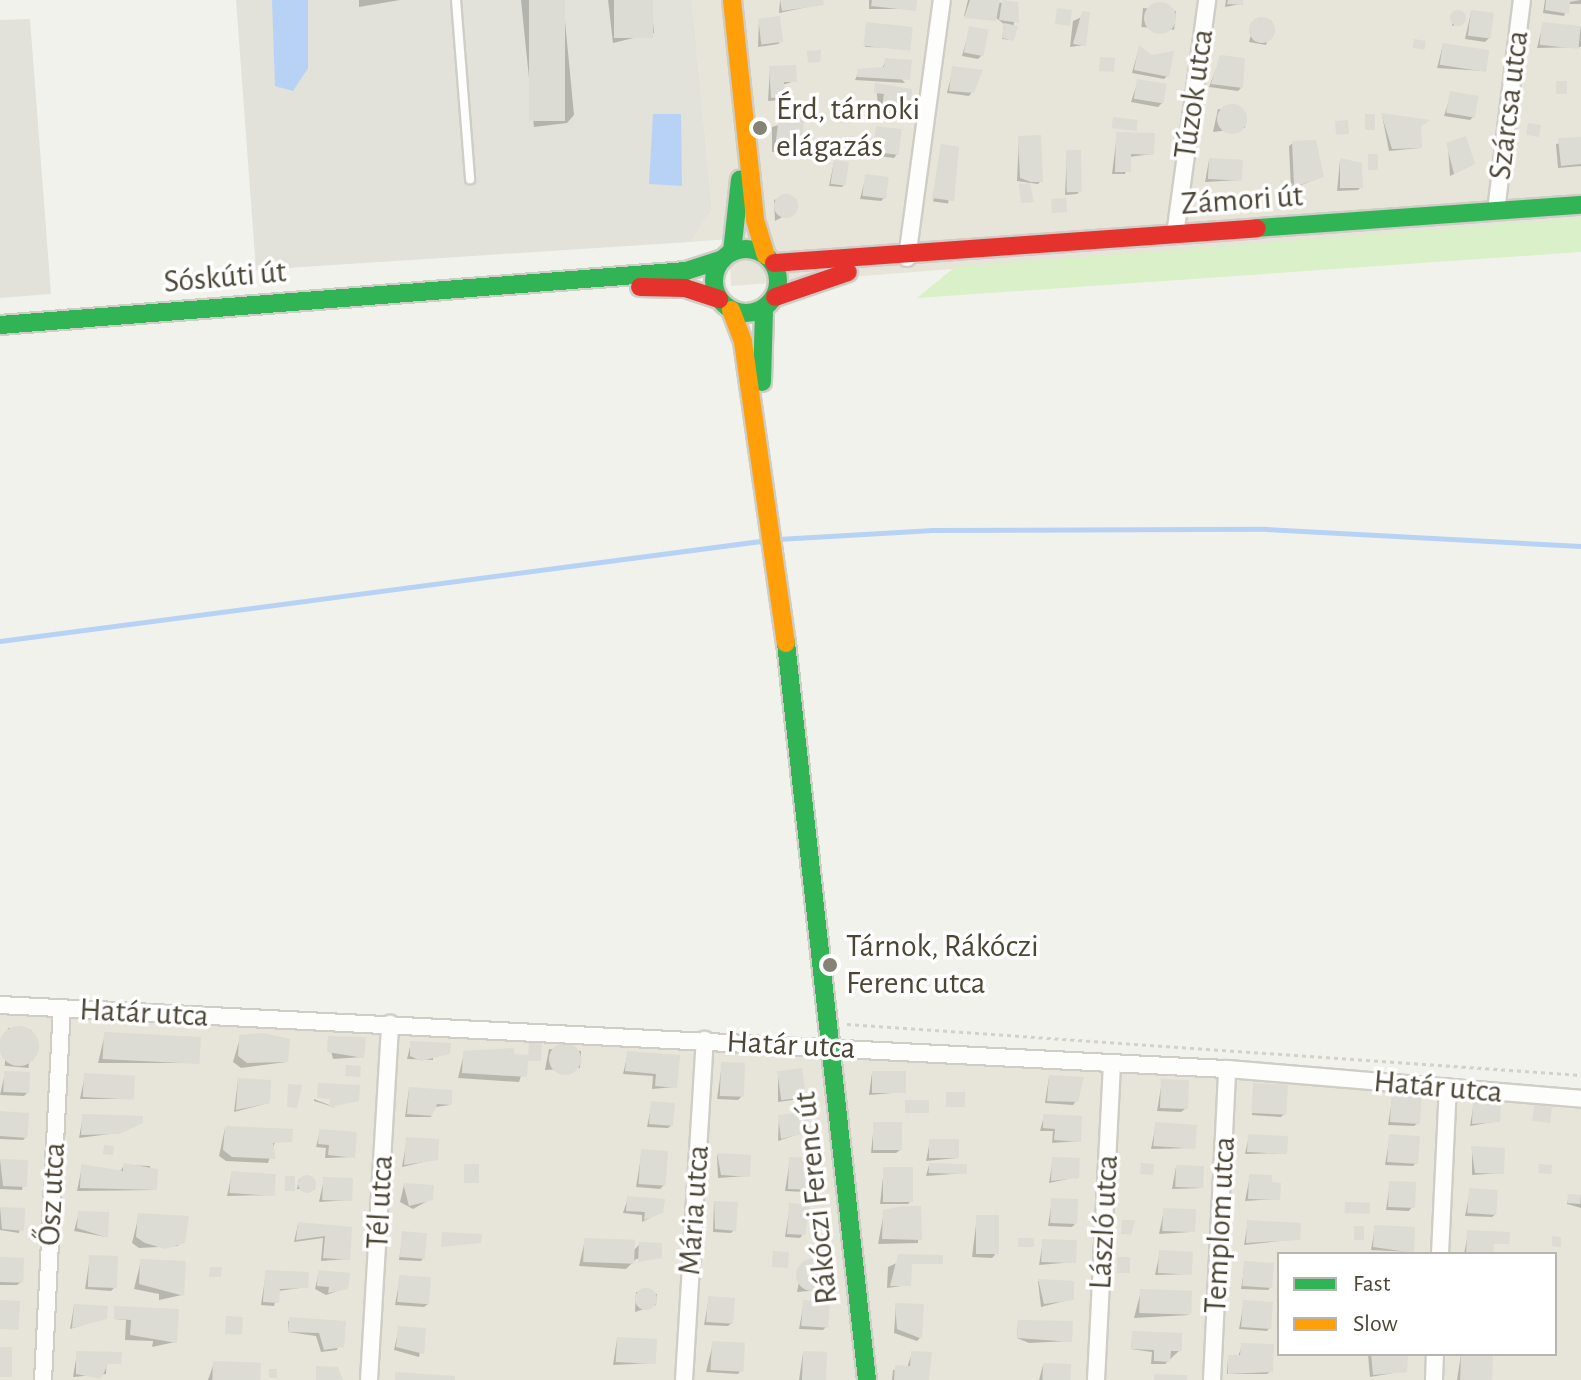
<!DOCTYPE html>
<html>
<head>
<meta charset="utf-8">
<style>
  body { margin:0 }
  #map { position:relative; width:1581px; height:1380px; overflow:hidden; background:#f2f2ec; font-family:"Alegreya Sans",sans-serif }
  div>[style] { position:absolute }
  .residential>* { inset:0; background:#e7e5d9 }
  .industrial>* { inset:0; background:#e2e1da }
  .green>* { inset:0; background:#d9f0c9 }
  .water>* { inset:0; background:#b8d2f5 }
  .shadow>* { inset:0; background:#0003; transform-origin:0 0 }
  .stream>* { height:5px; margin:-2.5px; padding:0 2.5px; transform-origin:2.5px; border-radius:2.5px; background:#b8d2f5 }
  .building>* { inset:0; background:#dcdbd4; transform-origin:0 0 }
  .round { border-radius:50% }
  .path>* { height:3px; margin-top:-1.5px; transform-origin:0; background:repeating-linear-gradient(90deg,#d2d2ca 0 4px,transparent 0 8px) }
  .roads { filter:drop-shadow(2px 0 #cfcdc6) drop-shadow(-2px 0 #cfcdc6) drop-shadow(0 2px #cfcdc6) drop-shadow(0 -2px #cfcdc6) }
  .lane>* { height:8px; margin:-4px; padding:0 4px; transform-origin:4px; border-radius:4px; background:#fdfdfc }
  .street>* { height:16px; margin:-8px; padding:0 8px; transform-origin:8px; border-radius:8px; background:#fdfdfc }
  .fast>* { height:18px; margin:-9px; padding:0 9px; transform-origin:9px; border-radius:9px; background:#30b455 }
  .fast>.ring { margin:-9px; padding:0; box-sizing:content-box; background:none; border:18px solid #30b455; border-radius:50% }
  .slow>* { height:18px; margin:-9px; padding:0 9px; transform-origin:9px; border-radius:9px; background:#ff9f0a }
  .jam>* { height:18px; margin:-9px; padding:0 9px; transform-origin:9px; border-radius:9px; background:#e5322d }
  .dots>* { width:22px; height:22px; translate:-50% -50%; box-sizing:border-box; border:4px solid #fff; border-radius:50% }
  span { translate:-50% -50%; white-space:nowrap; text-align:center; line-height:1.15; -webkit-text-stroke:7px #fff; paint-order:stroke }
  .street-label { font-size:32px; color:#4b4636 }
  .poi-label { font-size:32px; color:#4b4636 }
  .left { translate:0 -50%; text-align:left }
  .legend { position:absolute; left:1277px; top:1252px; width:280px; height:104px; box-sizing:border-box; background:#fff; border:2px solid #b7b5af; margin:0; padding:10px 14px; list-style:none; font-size:24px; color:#4b4636 }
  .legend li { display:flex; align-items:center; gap:16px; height:40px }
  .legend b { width:40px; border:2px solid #b7b5af }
</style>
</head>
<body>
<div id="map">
  <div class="residential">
    <div style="clip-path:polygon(692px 0,1581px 0,1581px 221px,731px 286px,729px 239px,690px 242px,712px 209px)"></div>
    <div style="clip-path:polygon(evenodd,0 1007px,1581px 1090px,1581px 1380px,0 1380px,0 1007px,1279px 1254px,1555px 1254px,1555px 1354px,1279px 1354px,1279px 1254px)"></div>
  </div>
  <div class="industrial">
    <div style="clip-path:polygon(236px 0,692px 0,712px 209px,690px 242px,256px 270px)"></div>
    <div style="clip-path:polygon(30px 19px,51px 294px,0 298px,0 20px)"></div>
  </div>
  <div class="green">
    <div style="clip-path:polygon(1581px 218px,1581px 252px,917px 298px,955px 267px)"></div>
  </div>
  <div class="water">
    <div style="clip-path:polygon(272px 0,308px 0,308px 68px,293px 91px,275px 86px)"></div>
    <div style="clip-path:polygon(653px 114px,681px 114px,682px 186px,649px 184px)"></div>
  </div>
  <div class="shadow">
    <div style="clip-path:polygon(359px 0,400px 0,359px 7px)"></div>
    <div style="clip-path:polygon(521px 0,563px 0,574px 115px,567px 123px,534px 127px)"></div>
    <div style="clip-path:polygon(608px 0,651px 0,654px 33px,613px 43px)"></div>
    <div style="clip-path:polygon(780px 0,821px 0,822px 4px,779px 13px)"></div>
    <div style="left:869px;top:0;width:46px;height:9px"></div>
    <div style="clip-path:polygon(968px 0,1016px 4px,1012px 40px,1002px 39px,1004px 24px,996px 18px,964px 16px)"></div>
    <div style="clip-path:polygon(1226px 0,1241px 0,1241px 4px,1225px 7px)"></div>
    <div style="clip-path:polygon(1545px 0,1581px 0,1581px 4px,1568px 4px,1564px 16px,1543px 13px)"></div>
    <div style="left:1143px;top:8px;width:33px;height:19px;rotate:5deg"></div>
    <div style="clip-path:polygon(1455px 11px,1462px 23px,1452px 26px,1454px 12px)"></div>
    <div style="clip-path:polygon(1471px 12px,1489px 38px,1485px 42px,1465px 39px)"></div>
    <div style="clip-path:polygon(1088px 14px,1084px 45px,1070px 47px,1073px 21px)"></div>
    <div style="clip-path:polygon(1255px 19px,1272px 21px,1266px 45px,1249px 42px)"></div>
    <div style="clip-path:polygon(759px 20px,781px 41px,778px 44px,758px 47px)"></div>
    <div style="clip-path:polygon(1543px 24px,1581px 28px,1581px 47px,1537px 48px)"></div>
    <div style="clip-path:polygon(866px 25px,910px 48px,865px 47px)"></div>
    <div style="clip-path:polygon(970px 28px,982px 55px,978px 59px,962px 56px)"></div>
    <div style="clip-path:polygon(1443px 45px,1484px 71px,1437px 68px)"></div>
    <div style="clip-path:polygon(1139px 48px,1167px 76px,1164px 79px,1132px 73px)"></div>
    <div style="clip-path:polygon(1221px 57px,1241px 88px,1238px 91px,1209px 87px)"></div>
    <div style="clip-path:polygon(886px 60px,905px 83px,855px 80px,859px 71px,882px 69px)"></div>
    <div style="clip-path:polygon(770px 68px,795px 81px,782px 85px,779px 100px,768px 101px)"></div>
    <div style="clip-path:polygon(953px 69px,972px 92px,969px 96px,947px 93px)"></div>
    <div style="clip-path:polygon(1138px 81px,1162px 103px,1158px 107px,1131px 102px)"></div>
    <div style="clip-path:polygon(876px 85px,908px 117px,904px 120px,879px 116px)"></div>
    <div style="clip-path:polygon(1451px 94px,1474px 116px,1470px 120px,1444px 116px)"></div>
    <div style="clip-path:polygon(1218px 109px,1246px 113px,1245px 128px,1213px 132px)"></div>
    <div style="clip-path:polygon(1382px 115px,1419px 127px,1420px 148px,1389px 151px)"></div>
    <div style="clip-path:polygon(803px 117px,799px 147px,772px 152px,772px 127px)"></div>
    <div style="clip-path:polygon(877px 128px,897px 154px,894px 158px,871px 155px)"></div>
    <div style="clip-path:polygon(1117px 134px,1152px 154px,1129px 157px,1125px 174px,1112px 174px)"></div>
    <div style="clip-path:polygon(1019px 138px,1041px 181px,1038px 184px,1017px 181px)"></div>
    <div style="clip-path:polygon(1581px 139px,1581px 166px,1558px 168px,1556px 144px)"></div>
    <div style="clip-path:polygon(1293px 143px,1322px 177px,1291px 189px,1289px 146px)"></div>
    <div style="clip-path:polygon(1448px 145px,1473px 164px,1450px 176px)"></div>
    <div style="left:941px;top:146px;width:15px;height:56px;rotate:8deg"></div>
    <div style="clip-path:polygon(1067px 153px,1080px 191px,1077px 194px,1065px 195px)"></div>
    <div style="clip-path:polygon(1209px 160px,1240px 180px,1205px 182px)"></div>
    <div style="clip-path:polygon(1340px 161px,1361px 187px,1358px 190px,1337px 191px)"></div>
    <div style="clip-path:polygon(834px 162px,845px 184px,842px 187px,829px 186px)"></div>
    <div style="clip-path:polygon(866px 176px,885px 197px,881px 201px,860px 199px)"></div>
    <div style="clip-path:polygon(790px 196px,797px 209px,775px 221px,774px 200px)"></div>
    <div style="left:8px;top:1028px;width:24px;height:38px;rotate:5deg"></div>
    <div style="clip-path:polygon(105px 1034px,198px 1063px,98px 1063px)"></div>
    <div style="clip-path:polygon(240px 1038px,286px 1062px,241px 1068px,233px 1062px)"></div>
    <div style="clip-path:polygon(328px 1039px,329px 1038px,362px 1057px,333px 1059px)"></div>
    <div style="clip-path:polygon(411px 1043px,433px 1053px,433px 1060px,407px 1059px)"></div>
    <div style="clip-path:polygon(549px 1049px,581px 1051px,580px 1068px,545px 1070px)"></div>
    <div style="clip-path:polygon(464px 1053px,512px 1056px,539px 1061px,526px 1061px,519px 1082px,458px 1078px)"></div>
    <div style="clip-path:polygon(628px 1053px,675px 1087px,652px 1089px,653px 1076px,623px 1074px)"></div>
    <div style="clip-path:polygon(722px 1064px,741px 1097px,738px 1100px,717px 1099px)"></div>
    <div style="clip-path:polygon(5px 1073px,27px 1093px,24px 1096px,0 1095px)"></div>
    <div style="clip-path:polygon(778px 1073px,803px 1096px,800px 1099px,778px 1102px)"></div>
    <div style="clip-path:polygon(872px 1073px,903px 1092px,869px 1095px)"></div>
    <div style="clip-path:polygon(85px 1075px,131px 1099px,80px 1099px)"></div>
    <div style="clip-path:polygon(1049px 1077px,1076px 1101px,1073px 1105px,1045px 1103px)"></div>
    <div style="clip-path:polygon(238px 1080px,268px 1103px,234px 1112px)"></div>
    <div style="clip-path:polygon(1162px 1081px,1185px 1109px,1181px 1112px,1157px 1111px)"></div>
    <div style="clip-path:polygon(1254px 1086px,1285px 1113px,1281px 1117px,1252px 1115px)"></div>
    <div style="clip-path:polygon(409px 1089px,450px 1105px,435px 1107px,431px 1117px,405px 1117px)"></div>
    <div style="clip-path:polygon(1393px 1094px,1418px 1123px,1414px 1126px,1388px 1125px)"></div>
    <div style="clip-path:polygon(314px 1099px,337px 1108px,314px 1101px)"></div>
    <div style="clip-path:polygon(1474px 1102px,1498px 1121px,1470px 1126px)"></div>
    <div style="clip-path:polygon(652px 1103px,672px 1125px,668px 1128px,647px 1127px)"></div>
    <div style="clip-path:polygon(0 1113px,26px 1137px,23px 1140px,0 1139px)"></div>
    <div style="clip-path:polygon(83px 1116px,117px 1133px,79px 1138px)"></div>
    <div style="clip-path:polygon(1044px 1116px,1079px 1141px,1052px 1143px,1053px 1131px,1040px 1131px)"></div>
    <div style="clip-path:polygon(779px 1117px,808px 1131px,778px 1141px)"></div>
    <div style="clip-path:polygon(874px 1124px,900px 1150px,896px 1153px,871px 1153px)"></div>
    <div style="clip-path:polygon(1156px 1124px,1194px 1148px,1151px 1149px)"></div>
    <div style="clip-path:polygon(225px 1128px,290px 1142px,275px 1142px,268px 1163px,226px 1161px,219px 1156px)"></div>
    <div style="clip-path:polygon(320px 1131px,353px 1157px,325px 1158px,326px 1148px,316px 1147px)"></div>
    <div style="clip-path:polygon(1249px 1136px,1285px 1153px,1245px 1154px)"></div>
    <div style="clip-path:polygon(1390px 1136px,1416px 1163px,1413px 1166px,1385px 1165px)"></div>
    <div style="clip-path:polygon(407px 1139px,436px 1159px,402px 1167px)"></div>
    <div style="clip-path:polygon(930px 1141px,957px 1158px,926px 1161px)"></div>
    <div style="clip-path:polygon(1472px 1148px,1502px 1173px,1472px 1175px)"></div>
    <div style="clip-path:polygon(642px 1151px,664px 1185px,660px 1189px,636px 1187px)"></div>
    <div style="clip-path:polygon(717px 1155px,749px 1157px,748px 1176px,718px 1178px)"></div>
    <div style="clip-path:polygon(790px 1159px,809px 1189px,806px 1192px,785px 1191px)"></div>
    <div style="clip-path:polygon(1053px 1159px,1077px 1177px,1049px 1183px)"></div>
    <div style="clip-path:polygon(0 1161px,26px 1162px,22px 1190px,0 1189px)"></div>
    <div style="clip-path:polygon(124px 1165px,150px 1166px,155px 1190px,77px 1191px,82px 1166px,120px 1172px)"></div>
    <div style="clip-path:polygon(929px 1165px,965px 1173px,926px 1176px)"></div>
    <div style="clip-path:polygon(1176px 1167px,1201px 1188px,1172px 1189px)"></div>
    <div style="clip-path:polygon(884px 1169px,911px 1201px,908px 1204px,880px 1204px)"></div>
    <div style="clip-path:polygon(232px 1173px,273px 1195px,227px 1196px)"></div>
    <div style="clip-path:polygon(1250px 1176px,1278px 1199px,1245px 1201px)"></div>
    <div style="clip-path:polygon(299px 1179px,315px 1180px,315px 1189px,297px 1189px)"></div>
    <div style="clip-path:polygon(324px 1179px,350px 1200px,319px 1202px)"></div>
    <div style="clip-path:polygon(1390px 1183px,1412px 1207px,1409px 1211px,1386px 1210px)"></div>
    <div style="clip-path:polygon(404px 1185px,431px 1199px,413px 1209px,400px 1202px)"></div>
    <div style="clip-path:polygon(1470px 1191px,1496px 1214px,1492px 1217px,1465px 1216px)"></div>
    <div style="clip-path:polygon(1569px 1196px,1581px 1197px,1581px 1208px,1567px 1204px)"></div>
    <div style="clip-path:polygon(628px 1198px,661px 1212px,642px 1222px,642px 1215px,623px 1213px)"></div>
    <div style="clip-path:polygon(1052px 1200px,1075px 1224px,1072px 1227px,1048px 1226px)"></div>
    <div style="clip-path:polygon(714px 1203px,734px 1230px,731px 1233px,713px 1232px)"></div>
    <div style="clip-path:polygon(790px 1206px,803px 1234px,800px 1238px,785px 1237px)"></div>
    <div style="clip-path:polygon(919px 1208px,918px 1243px,878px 1244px,884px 1212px)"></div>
    <div style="clip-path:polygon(0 1209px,23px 1210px,19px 1233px,0 1230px)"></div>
    <div style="clip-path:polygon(1164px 1210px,1190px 1232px,1159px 1234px)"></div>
    <div style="clip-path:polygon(79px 1213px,106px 1237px,74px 1231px)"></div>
    <div style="clip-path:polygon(139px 1215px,186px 1218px,178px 1246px,139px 1248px,132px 1243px)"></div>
    <div style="clip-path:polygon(977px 1217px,995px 1255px,992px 1258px,972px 1257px)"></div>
    <div style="clip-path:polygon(1248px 1222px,1298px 1239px,1244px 1245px)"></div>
    <div style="clip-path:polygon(298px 1224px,350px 1229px,348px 1259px,321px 1261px,323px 1238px,294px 1242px)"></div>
    <div style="clip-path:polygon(1375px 1227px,1412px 1252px,1371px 1250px)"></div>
    <div style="clip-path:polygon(1468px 1233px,1507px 1244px,1492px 1244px,1491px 1254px,1464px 1254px)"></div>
    <div style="clip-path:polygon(403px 1234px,424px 1257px,421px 1261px,399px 1260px)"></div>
    <div style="clip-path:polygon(585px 1240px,632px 1252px,640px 1244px,660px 1257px,636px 1259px,626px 1269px,579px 1266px)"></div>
    <div style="clip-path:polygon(1043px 1241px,1074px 1262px,1039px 1265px)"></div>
    <div style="clip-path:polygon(1160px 1252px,1190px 1274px,1155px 1275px)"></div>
    <div style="clip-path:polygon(912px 1256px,941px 1264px,910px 1264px,909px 1285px,887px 1288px,888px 1267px)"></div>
    <div style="clip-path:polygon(90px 1257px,115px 1287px,111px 1291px,85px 1289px)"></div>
    <div style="clip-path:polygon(0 1259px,21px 1282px,17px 1285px,0 1285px)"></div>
    <div style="clip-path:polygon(141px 1261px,182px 1295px,159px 1300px,159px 1294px,134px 1289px)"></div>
    <div style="clip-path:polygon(803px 1262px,824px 1263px,820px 1290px,797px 1292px)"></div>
    <div style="clip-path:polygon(1245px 1264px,1271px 1287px,1268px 1290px,1241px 1289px)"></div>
    <div style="clip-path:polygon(266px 1272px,307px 1287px,278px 1291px,274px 1306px,261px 1305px)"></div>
    <div style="clip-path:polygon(319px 1272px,346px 1288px,326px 1295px,315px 1289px)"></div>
    <div style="clip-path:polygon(400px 1277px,428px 1304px,424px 1307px,395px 1305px)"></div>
    <div style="clip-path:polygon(1038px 1281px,1072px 1283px,1072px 1299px,1041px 1307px)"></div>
    <div style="clip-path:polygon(1141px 1291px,1189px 1315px,1134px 1318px)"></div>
    <div style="clip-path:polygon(636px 1292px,657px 1294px,656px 1305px,635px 1312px)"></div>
    <div style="clip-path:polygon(709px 1298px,732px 1323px,728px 1326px,704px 1325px)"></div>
    <div style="clip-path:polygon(804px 1302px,826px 1327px,823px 1330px,799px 1329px)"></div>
    <div style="clip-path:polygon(1244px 1302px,1270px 1327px,1267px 1331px,1239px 1329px)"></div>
    <div style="clip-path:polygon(896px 1305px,920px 1338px,917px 1341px,894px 1333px)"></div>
    <div style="clip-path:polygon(74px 1306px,105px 1318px,70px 1329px)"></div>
    <div style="clip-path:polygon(114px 1309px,175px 1342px,152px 1347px,153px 1341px,125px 1340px,126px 1320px,114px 1319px)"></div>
    <div style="clip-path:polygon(288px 1321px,343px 1323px,337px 1350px,321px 1352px,316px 1336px,288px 1332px)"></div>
    <div style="clip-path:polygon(1018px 1323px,1070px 1341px,1029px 1343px,1017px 1338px)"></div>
    <div style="clip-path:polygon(399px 1328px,424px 1329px,419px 1357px,394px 1350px)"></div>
    <div style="clip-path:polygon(1133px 1333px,1180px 1350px,1165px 1364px,1151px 1364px,1152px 1352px,1131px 1349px)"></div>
    <div style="clip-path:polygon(617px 1339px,653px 1363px,613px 1365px)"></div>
    <div style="clip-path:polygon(713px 1343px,741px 1370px,738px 1374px,706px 1372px)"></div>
    <div style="clip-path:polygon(1242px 1345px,1271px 1371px,1267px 1374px,1227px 1374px,1228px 1358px,1238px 1357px)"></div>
    <div style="clip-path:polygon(77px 1353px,107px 1353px,106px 1374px,73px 1377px)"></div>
    <div style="clip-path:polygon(803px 1353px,825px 1380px,799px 1380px)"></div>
    <div style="clip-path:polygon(912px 1353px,927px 1380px,892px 1380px,893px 1370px,907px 1368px)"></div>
    <div style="clip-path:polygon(1368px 1354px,1406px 1354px,1405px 1371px,1370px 1377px)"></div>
    <div style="clip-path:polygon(1461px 1355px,1490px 1380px,1457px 1380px)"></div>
    <div style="clip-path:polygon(214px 1363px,258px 1380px,208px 1380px)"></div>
    <div style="clip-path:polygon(1043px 1365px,1068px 1380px,1039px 1380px)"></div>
  </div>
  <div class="stream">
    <div style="left:778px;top:539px;width:155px;rotate:-3.3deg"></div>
    <div style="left:933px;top:530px;width:333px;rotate:-0.2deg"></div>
    <div style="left:1266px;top:529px;width:315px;rotate:3.1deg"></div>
    <div style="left:0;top:641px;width:775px;rotate:-7.49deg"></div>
  </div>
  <div class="building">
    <div style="left:529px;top:0;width:36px;height:121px"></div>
    <div style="left:614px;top:0;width:39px;height:38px"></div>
    <div style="clip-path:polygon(780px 0,823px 0,824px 5px,782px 11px)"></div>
    <div style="clip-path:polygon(872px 0,917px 0,916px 11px,871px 6px)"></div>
    <div style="clip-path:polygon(970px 0,1000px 0,996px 21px,964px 18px)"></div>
    <div style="clip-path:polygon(1002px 0,1018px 2px,1019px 23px,999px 20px)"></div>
    <div style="clip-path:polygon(1228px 0,1243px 0,1243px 5px,1227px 4px)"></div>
    <div style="clip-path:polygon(1546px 0,1580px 0,1570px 2px,1569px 14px,1545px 10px)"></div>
    <div class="round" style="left:1144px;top:2px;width:32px;height:32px"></div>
    <div style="left:1057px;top:8px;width:15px;height:16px;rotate:8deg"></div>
    <div style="left:1471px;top:10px;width:23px;height:26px;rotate:7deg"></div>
    <div class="round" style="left:1450px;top:10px;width:16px;height:16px"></div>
    <div style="clip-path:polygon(1082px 11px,1090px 12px,1086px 46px,1073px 44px)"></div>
    <div style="left:780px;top:16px;width:26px;height:22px;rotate:83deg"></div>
    <div class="round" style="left:1249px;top:17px;width:26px;height:26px"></div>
    <div style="left:866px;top:22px;width:47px;height:24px;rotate:6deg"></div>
    <div style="left:1542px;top:22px;width:39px;height:23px;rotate:6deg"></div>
    <div style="clip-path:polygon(1004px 23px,1018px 26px,1014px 41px,1002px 38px)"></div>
    <div style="left:969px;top:26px;width:20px;height:27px;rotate:11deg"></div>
    <div style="left:1414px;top:39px;width:12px;height:9px;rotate:9deg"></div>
    <div style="left:1443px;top:43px;width:47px;height:22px;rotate:9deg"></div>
    <div style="clip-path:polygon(1139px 45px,1152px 55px,1174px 51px,1169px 77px,1134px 70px)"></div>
    <div style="clip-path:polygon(821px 50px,820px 62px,808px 63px,807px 51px)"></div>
    <div style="clip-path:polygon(1220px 55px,1245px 58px,1243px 88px,1211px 84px)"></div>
    <div style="left:1100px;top:57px;width:15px;height:14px;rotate:4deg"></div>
    <div style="clip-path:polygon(885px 58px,912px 60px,910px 80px,857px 77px,858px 69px,884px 67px)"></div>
    <div style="clip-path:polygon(796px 65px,797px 82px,784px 82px,785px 97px,771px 98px,769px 66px)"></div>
    <div style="clip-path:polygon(952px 66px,983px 70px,974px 93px,949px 91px)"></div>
    <div style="left:1137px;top:79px;width:30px;height:20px;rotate:9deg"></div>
    <div style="left:1556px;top:81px;width:11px;height:13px"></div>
    <div style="clip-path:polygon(875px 83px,912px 89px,910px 118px,881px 113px,884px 94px,874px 93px)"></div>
    <div style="left:1450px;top:91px;width:29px;height:22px;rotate:10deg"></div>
    <div class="round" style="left:1217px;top:104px;width:30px;height:30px"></div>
    <div style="clip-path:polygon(1381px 113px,1430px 120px,1421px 127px,1422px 148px,1392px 149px)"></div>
    <div style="clip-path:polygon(805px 114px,801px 148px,775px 149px,779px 115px)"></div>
    <div style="left:1365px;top:114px;width:10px;height:16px"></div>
    <div style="left:1113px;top:117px;width:25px;height:11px;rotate:7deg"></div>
    <div style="left:1348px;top:120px;width:14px;height:13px;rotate:86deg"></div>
    <div style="left:1528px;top:123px;width:13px;height:12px;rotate:9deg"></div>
    <div style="left:876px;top:126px;width:26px;height:26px;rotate:7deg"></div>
    <div style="clip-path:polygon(1116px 132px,1155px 133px,1154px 155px,1131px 154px,1131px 172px,1115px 172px)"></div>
    <div style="clip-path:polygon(1041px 135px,1043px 182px,1031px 182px,1020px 178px,1018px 136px)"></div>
    <div style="clip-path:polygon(1466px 136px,1475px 164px,1454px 174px,1446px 143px)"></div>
    <div style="clip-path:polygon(1581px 137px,1581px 164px,1561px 166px,1558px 138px)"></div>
    <div style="left:833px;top:140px;width:17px;height:17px;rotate:7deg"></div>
    <div style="clip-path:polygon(1316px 140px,1324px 177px,1294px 187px,1292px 141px)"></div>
    <div style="clip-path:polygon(941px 144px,959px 147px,954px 201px,932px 198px)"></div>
    <div style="left:1081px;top:150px;width:42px;height:15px;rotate:89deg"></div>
    <div style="left:1368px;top:154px;width:10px;height:16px"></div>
    <div style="left:1209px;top:158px;width:34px;height:21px;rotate:3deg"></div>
    <div style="clip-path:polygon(1340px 158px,1362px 163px,1363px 188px,1340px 188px)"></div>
    <div style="left:834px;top:160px;width:15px;height:24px;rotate:8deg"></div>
    <div style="left:865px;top:174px;width:24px;height:22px;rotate:7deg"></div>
    <div style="clip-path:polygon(1030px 183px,1034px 202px,1021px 203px,1019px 184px)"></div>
    <div class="round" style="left:774px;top:194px;width:24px;height:24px"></div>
    <div style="left:1066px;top:198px;width:14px;height:15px;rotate:86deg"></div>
    <div class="round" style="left:-1px;top:1026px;width:40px;height:40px"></div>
    <div style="left:104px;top:1032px;width:97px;height:27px;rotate:3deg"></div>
    <div style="clip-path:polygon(263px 1033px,290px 1039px,288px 1062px,247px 1063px,238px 1056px,239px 1035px)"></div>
    <div style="clip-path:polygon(328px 1036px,366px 1037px,364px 1058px,327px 1052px)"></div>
    <div style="clip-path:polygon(410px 1041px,451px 1043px,450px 1054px,421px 1061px,410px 1056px)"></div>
    <div style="clip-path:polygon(529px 1042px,542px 1043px,541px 1061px,528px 1061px,527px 1077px,462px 1073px,463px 1051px,514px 1048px,514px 1054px,528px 1055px)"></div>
    <div class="round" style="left:549px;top:1043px;width:32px;height:32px"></div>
    <div style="clip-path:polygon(627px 1051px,680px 1055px,677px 1088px,655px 1086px,656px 1074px,625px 1071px)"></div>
    <div style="left:721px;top:1062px;width:24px;height:34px;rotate:2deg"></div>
    <div style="left:346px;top:1065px;width:15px;height:11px;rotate:4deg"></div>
    <div style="left:802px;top:1068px;width:29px;height:25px;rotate:82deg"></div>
    <div style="left:4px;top:1071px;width:26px;height:21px;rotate:2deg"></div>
    <div style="left:872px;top:1071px;width:34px;height:22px"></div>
    <div style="left:84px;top:1073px;width:51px;height:24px;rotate:3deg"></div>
    <div style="clip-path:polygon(1049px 1075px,1084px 1077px,1078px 1102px,1047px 1101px)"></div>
    <div style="clip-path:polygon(238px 1078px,271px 1080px,270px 1103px,236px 1110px)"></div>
    <div style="left:1161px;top:1079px;width:28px;height:29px;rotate:2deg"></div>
    <div style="clip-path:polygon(318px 1083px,360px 1085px,359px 1101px,329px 1107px,330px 1099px,317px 1098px)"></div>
    <div style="left:1253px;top:1083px;width:35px;height:30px;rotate:3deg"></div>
    <div style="clip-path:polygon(288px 1084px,302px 1085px,297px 1108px,287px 1107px)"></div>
    <div style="clip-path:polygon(409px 1087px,452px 1090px,452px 1105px,437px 1104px,432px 1116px,407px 1114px)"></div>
    <div style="left:946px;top:1092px;width:19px;height:15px"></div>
    <div style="left:1392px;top:1092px;width:30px;height:30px;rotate:4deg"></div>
    <div style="left:905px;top:1100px;width:24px;height:13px"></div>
    <div style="clip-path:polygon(1473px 1100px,1501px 1102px,1500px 1122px,1472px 1124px)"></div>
    <div style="left:651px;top:1101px;width:24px;height:23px;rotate:5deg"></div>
    <div style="left:1534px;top:1105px;width:18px;height:16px;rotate:6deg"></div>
    <div style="left:0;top:1111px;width:29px;height:25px;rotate:4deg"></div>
    <div style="clip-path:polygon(808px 1112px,810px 1132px,781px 1139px,778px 1115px)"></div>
    <div style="clip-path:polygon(82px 1114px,143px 1116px,143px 1123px,119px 1134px,81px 1135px)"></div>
    <div style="clip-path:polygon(1043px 1114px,1082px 1116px,1081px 1142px,1054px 1140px,1055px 1129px,1043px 1128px)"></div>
    <div style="left:873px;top:1122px;width:29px;height:28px"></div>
    <div style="left:1155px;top:1122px;width:42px;height:24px;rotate:4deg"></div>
    <div style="clip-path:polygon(225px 1126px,293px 1129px,292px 1142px,273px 1143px,276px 1159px,232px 1157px,223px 1150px)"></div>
    <div style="clip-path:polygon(319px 1129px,357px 1132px,355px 1158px,328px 1155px,329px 1145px,318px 1144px)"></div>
    <div style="left:1248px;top:1134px;width:40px;height:18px;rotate:3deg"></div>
    <div style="left:1389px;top:1134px;width:31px;height:28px;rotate:4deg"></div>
    <div style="clip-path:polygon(406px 1137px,439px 1139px,438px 1160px,404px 1165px)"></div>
    <div style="left:929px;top:1139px;width:30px;height:19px"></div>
    <div style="left:104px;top:1145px;width:10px;height:9px;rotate:6deg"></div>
    <div style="clip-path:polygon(1471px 1146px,1505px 1148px,1504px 1174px,1475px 1173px)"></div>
    <div style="left:641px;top:1149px;width:27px;height:35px;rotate:4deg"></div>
    <div style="clip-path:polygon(717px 1153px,751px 1155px,750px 1177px,721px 1175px)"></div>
    <div style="left:789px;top:1157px;width:24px;height:32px;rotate:2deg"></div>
    <div style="clip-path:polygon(1052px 1157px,1080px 1158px,1079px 1178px,1051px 1181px)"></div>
    <div style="clip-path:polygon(0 1159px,28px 1160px,27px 1187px,3px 1186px)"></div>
    <div style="clip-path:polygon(123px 1163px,158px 1169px,157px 1190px,80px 1188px,81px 1164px,123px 1171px)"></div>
    <div style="left:929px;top:1163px;width:38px;height:10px;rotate:2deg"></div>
    <div style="left:1141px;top:1163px;width:13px;height:11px;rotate:4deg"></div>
    <div style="left:464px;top:1164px;width:15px;height:19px"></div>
    <div style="left:1539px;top:1164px;width:13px;height:9px;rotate:4deg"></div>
    <div style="left:1176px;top:1165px;width:28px;height:22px;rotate:2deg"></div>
    <div style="left:883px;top:1167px;width:30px;height:35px"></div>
    <div style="left:231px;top:1171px;width:45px;height:22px;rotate:4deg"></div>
    <div style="clip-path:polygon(1249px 1174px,1272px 1175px,1272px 1182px,1281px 1183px,1280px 1200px,1248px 1199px)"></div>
    <div class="round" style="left:298px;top:1175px;width:18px;height:18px"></div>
    <div style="left:285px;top:1176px;width:10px;height:15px"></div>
    <div style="left:323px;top:1177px;width:30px;height:23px;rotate:2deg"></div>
    <div style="left:1389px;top:1181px;width:27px;height:26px;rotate:2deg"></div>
    <div style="clip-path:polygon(403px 1183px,434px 1185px,433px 1200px,409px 1206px)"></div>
    <div style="left:1469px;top:1188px;width:29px;height:25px;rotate:4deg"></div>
    <div style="left:1568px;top:1194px;width:13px;height:9px;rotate:4deg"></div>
    <div style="clip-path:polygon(627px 1196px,665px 1199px,663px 1213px,644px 1220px,645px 1212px,626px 1211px)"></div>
    <div style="left:1051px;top:1198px;width:27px;height:25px;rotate:2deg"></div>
    <div style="clip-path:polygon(714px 1201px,738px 1202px,736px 1231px,715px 1229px)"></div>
    <div style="left:1345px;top:1202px;width:25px;height:11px;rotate:2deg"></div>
    <div style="clip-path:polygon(789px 1203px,810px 1205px,805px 1235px,787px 1234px)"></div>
    <div style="clip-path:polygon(902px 1206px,921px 1206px,922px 1240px,882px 1239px,883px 1210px)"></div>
    <div style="clip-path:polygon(0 1207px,25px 1208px,24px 1231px,2px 1229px)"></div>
    <div style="left:1163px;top:1208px;width:33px;height:23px;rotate:2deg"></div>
    <div style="clip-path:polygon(78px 1211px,109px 1212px,108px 1238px,77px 1228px)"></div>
    <div style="clip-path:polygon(138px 1213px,189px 1216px,185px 1243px,165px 1249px,145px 1243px,136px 1237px)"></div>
    <div style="left:976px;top:1215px;width:23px;height:39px"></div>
    <div style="clip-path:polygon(1122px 1220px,1135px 1220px,1131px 1235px,1121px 1234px)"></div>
    <div style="clip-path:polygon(1247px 1220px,1301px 1223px,1300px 1240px,1246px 1243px)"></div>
    <div style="clip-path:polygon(298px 1222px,352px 1227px,350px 1260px,323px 1258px,325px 1236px,296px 1240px)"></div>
    <div style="clip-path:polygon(1374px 1225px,1415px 1227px,1414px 1253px,1373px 1247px)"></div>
    <div style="left:1354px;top:1226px;width:10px;height:14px"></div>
    <div style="clip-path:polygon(1467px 1230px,1510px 1232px,1509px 1244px,1494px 1244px,1493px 1254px,1466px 1254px)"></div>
    <div style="left:402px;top:1231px;width:25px;height:26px;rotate:5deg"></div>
    <div style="clip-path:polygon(442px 1232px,482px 1234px,481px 1243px,441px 1247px)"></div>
    <div style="clip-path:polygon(1552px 1236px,1561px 1237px,1561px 1247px,1552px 1246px)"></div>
    <div style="left:584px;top:1238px;width:51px;height:24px;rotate:2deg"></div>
    <div style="left:1018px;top:1238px;width:16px;height:9px"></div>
    <div style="left:1042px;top:1239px;width:35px;height:23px;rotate:2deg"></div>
    <div style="clip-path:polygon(639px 1242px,662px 1243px,662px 1258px,638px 1262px)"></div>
    <div style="left:1159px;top:1250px;width:34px;height:23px;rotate:3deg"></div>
    <div style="left:773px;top:1251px;width:16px;height:16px;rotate:4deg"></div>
    <div style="clip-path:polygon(898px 1254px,943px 1255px,943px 1264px,912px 1264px,911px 1286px,890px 1286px)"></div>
    <div style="left:89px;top:1255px;width:29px;height:32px;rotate:2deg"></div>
    <div style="left:0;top:1257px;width:24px;height:25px;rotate:2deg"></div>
    <div style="left:1117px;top:1257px;width:13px;height:16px"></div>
    <div style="clip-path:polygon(140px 1259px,186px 1261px,184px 1296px,139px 1284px)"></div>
    <div class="round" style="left:796px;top:1259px;width:32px;height:32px"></div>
    <div style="left:1244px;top:1261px;width:30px;height:25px;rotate:4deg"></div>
    <div style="clip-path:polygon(210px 1267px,222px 1267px,221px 1277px,209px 1277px)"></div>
    <div style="clip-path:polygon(265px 1270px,309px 1272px,308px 1288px,280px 1289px,279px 1303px,263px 1302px)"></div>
    <div style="clip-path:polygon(318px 1270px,350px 1273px,348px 1289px,328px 1293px,329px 1287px,317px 1286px)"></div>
    <div style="left:399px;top:1275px;width:32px;height:27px;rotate:4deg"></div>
    <div style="clip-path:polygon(1038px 1279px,1074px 1281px,1074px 1300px,1044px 1304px)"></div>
    <div class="round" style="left:635px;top:1288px;width:22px;height:22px"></div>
    <div style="left:1140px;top:1289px;width:52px;height:24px;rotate:2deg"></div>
    <div style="left:708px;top:1296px;width:27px;height:26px;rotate:4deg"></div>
    <div style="left:0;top:1300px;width:20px;height:29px;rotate:3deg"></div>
    <div style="left:803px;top:1300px;width:27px;height:26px;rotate:4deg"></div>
    <div style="left:1243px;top:1300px;width:30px;height:27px;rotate:4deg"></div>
    <div style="clip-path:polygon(895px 1303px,924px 1304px,922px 1339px,897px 1329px)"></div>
    <div style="clip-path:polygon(74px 1304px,108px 1306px,107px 1319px,72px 1328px)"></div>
    <div style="clip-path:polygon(114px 1306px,179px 1309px,177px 1343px,130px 1335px,131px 1320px,114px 1319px)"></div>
    <div style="left:226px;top:1316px;width:17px;height:18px;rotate:3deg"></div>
    <div style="clip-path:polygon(289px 1317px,346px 1321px,344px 1347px,324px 1350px,319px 1333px,288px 1332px)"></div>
    <div style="clip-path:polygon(1018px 1320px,1073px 1321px,1072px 1342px,1017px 1338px)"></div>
    <div style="clip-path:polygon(398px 1326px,426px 1328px,424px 1354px,396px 1347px)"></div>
    <div style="clip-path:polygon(1132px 1331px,1182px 1333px,1182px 1351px,1171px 1351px,1170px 1362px,1154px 1361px,1154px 1350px,1131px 1349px)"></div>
    <div style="left:617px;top:1337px;width:40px;height:25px;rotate:3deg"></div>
    <div style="left:712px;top:1341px;width:33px;height:29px;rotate:3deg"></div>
    <div style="clip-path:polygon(1241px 1343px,1274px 1344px,1273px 1372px,1228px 1374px,1228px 1355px,1240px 1355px)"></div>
    <div style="left:0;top:1347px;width:12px;height:30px"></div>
    <div style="clip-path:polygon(76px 1351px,122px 1352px,121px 1364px,108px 1364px,101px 1379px,76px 1374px)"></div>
    <div style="left:803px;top:1351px;width:24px;height:29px;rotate:2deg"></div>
    <div style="clip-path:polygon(911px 1351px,932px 1352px,929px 1380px,894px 1380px,895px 1365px,910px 1366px)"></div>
    <div style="clip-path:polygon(1371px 1354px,1408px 1354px,1407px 1372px,1373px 1375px)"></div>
    <div style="left:1461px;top:1354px;width:32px;height:26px;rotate:2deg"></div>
    <div style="left:213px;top:1361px;width:48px;height:19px;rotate:2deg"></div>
    <div style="left:1043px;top:1363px;width:28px;height:17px;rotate:2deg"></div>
    <div style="clip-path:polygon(316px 1366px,338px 1367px,343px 1380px,316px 1380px)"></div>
    <div style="left:269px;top:1369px;width:8px;height:9px"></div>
    <div style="clip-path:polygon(395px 1372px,455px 1376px,455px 1380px,395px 1380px)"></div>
    <div style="clip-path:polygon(1154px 1374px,1187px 1375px,1187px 1380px,1154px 1380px)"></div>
  </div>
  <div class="path">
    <div style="left:847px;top:1024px;width:736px;rotate:3.97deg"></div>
  </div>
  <div class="roads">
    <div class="lane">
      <div style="left:456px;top:0;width:180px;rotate:85.5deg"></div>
    </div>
    <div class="street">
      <div style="left:1496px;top:211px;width:213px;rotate:-83deg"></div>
      <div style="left:1175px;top:235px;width:237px;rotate:-82.2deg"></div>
      <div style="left:907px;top:258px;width:260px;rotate:-82.3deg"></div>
      <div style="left:0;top:1005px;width:1229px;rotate:2.99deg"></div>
      <div style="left:1227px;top:1069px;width:355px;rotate:4.8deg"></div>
      <div style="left:1440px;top:1254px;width:167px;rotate:-87.3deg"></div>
      <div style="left:43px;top:1380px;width:371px;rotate:-87.1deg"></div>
      <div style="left:369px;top:1380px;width:357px;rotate:-86.6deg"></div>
      <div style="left:684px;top:1380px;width:341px;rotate:-86.5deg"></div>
      <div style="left:1096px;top:1380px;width:316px;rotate:-87.1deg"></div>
      <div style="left:1212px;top:1380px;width:311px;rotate:-87.2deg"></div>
      <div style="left:1434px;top:1380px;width:26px;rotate:-88deg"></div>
    </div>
    <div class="fast">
      <div style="left:1257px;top:228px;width:325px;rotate:-4.1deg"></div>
      <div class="ring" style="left:714px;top:249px;width:46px;height:46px"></div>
      <div style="left:732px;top:252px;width:73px;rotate:-83.7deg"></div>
      <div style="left:0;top:325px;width:688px;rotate:-4.5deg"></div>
      <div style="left:686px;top:271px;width:39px;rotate:-18deg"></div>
      <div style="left:762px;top:382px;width:73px;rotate:-88.4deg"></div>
      <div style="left:786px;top:643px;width:741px;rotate:83.73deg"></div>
    </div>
    <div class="slow">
      <div style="left:732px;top:0;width:221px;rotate:84deg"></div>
      <div style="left:755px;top:220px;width:37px;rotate:73deg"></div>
      <div style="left:731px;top:310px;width:34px;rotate:69deg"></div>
      <div style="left:743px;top:342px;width:304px;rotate:81.9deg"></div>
    </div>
    <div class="jam">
      <div style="left:774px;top:263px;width:484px;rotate:-4.1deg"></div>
      <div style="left:640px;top:287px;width:45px;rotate:1.3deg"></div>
      <div style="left:685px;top:288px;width:36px;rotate:18deg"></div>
      <div style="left:775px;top:297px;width:77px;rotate:-18.9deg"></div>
    </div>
  </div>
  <div class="dots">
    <div style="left:760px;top:128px;background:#858276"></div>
    <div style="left:830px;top:965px;background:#858276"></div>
  </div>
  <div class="street-label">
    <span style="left:1194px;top:94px;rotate:-82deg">Túzok utca</span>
    <span style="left:1509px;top:105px;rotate:-83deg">Szárcsa utca</span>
    <span style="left:1242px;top:200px;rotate:-4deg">Zámori út</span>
    <span style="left:225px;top:277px;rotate:-5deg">Sóskúti út</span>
    <span style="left:144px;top:1013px;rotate:3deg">Határ utca</span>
    <span style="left:791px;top:1045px;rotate:3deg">Határ utca</span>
    <span style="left:1438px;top:1087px;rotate:5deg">Határ utca</span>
    <span style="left:52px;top:1194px;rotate:-87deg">Ősz utca</span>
    <span style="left:816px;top:1198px;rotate:-96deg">Rákóczi Ferenc út</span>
    <span style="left:380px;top:1202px;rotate:-87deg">Tél utca</span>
    <span style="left:694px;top:1210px;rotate:-86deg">Mária utca</span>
    <span style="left:1104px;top:1222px;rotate:-87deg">László utca</span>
    <span style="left:1220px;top:1225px;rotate:-87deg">Templom utca</span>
  </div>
  <div class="poi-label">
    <span class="left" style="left:776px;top:128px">Érd, tárnoki<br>elágazás</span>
    <span class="left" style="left:846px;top:965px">Tárnok, Rákóczi<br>Ferenc utca</span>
  </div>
  <ul class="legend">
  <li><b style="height:10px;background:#30b455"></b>Fast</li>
  <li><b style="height:10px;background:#ff9f0a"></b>Slow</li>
  </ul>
</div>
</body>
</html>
